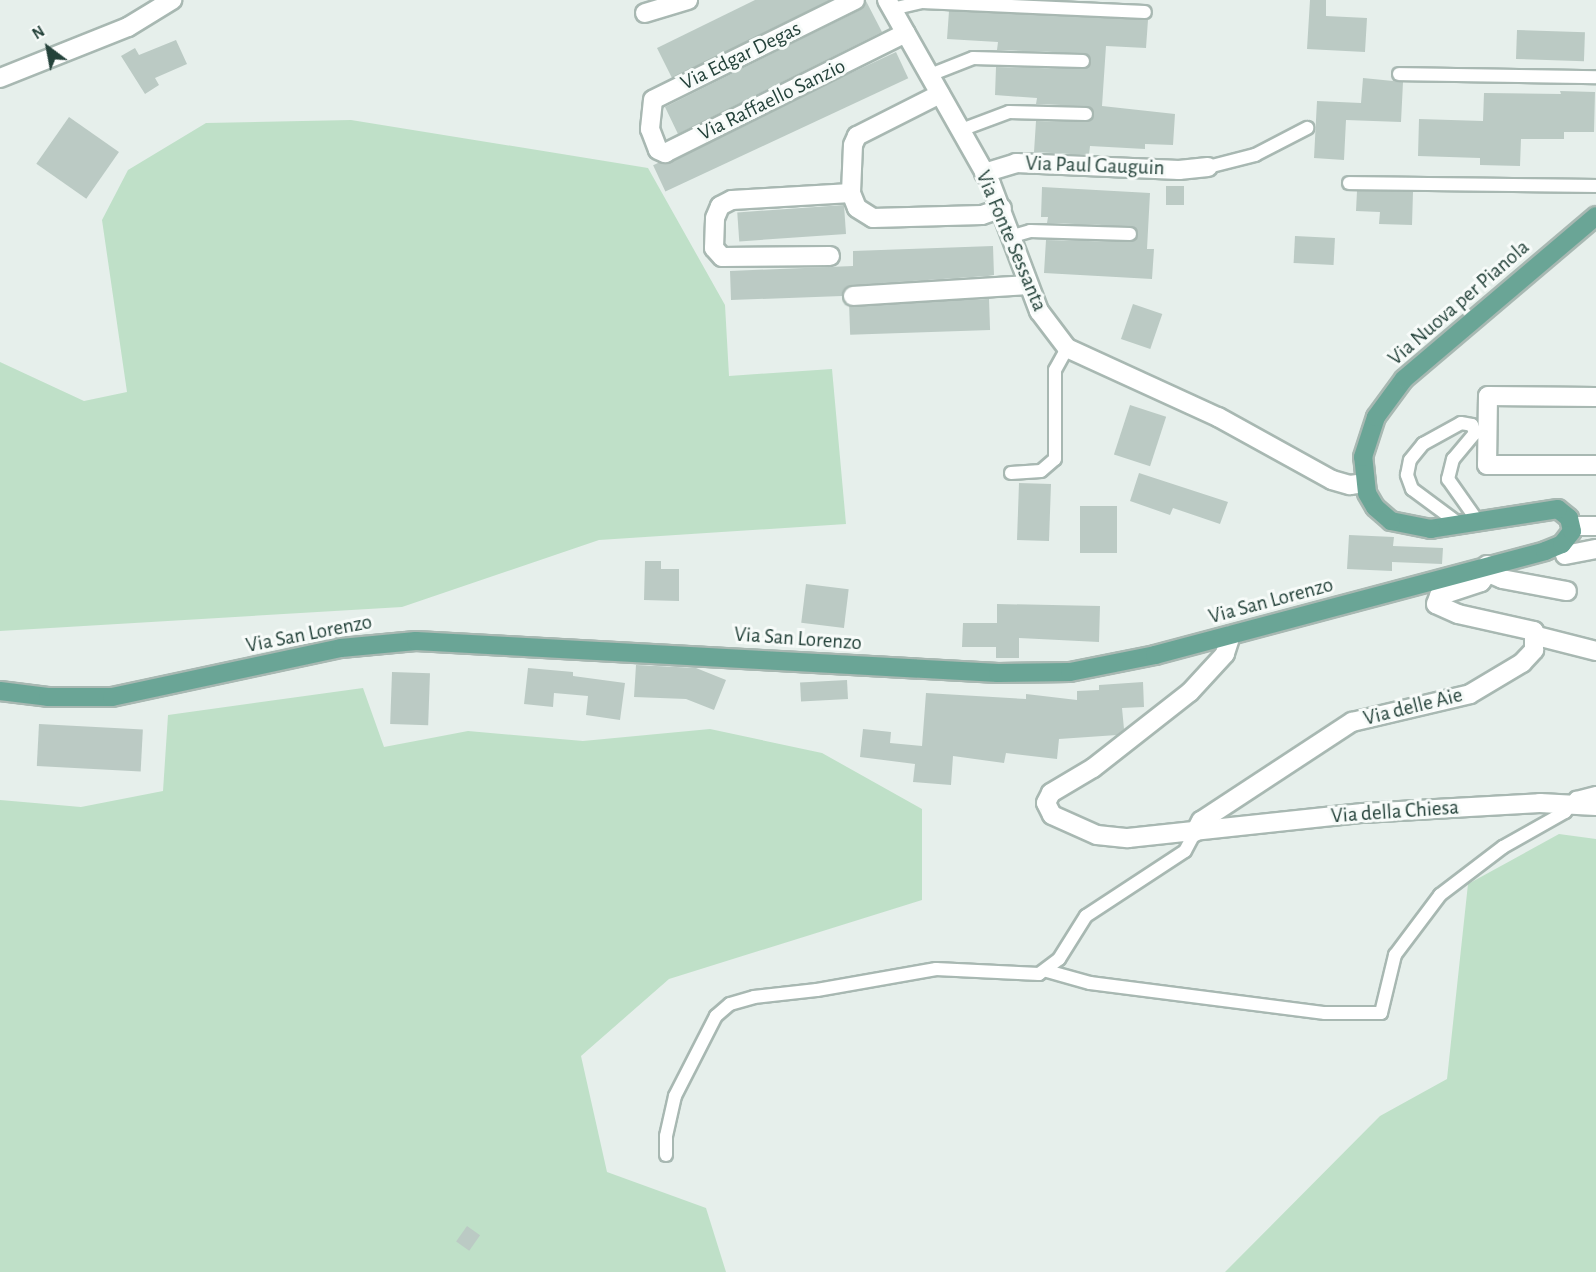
<!DOCTYPE html>
<html>
<head>
<meta charset="utf-8">
<style>
  body { margin:0 }
  #map { position:relative; width:1596px; height:1272px; overflow:hidden; background:#e6efeb; font-family:"Alegreya Sans",sans-serif }
  div>[style] { position:absolute }
  .green>* { inset:0; background:#bfe0c8 }
  .building>* { inset:0; background:#bbcac4; transform-origin:0 0 }
  .roads { filter:drop-shadow(2px 0 #a8b8b2) drop-shadow(-2px 0 #a8b8b2) drop-shadow(0 2px #a8b8b2) drop-shadow(0 -2px #a8b8b2) }
  .lane>* { height:12px; margin:-6px; padding:0 6px; transform-origin:6px; border-radius:6px; background:#fff }
  .street>* { height:18px; margin:-9px; padding:0 9px; transform-origin:9px; border-radius:9px; background:#fff }
  .primary>* { height:18px; margin:-9px; padding:0 9px; transform-origin:9px; border-radius:9px; background:#6aa596 }
  span { translate:-50% -50%; white-space:nowrap; text-align:center; line-height:1.15; -webkit-text-stroke:6px #f7fbf9; paint-order:stroke }
  .street-label { font-size:21px; color:#24423a }
  .north { position:absolute; left:18px; top:18px; width:60px; height:60px; -webkit-text-stroke:4px #f7fbf9; paint-order:stroke; rotate:328deg; font-size:16px; font-weight:700; line-height:24px; text-align:center; color:#24423a }
  .north::after { content:''; display:block; margin:auto; width:21px; height:27px; background:#24423a; clip-path:polygon(50% 0,100% 100%,50% 72%,0 100%) }
</style>
</head>
<body>
<div id="map">
  <div class="green">
    <div style="clip-path:polygon(351px 120px,648px 168px,725px 305px,729px 376px,832px 369px,846px 524px,599px 540px,402px 607px,0 631px,0 362px,84px 401px,127px 392px,102px 220px,128px 170px,206px 123px)"></div>
    <div style="clip-path:polygon(363px 688px,384px 747px,468px 731px,583px 741px,710px 729px,822px 753px,922px 809px,922px 900px,669px 979px,581px 1056px,607px 1172px,706px 1208px,726px 1272px,0 1272px,0 800px,81px 807px,163px 791px,168px 715px)"></div>
    <div style="clip-path:polygon(1559px 834px,1596px 839px,1596px 1272px,1225px 1272px,1380px 1116px,1447px 1079px,1468px 884px)"></div>
  </div>
  <div class="building">
    <div style="clip-path:polygon(755px 0,830px 0,672px 78px,657px 48px)"></div>
    <div style="clip-path:polygon(1310px 0,1326px 0,1326px 16px,1367px 18px,1365px 52px,1307px 49px)"></div>
    <div style="clip-path:polygon(866px 1px,882px 32px,678px 134px,665px 107px,860px 10px)"></div>
    <div style="clip-path:polygon(949px 11px,1148px 20px,1146px 48px,1106px 46px,1102px 106px,1175px 114px,1173px 145px,1145px 144px,1145px 149px,1090px 146px,1089px 155px,1034px 152px,1036px 121px,1086px 122px,1093px 118px,1093px 111px,1086px 106px,1036px 104px,1037px 98px,995px 95px,996px 67px,1083px 69px,1090px 65px,1090px 57px,1083px 53px,997px 50px,998px 42px,947px 39px)"></div>
    <div style="left:1517px;top:30px;width:68px;height:29px;rotate:2deg"></div>
    <div style="clip-path:polygon(176px 40px,187px 64px,155px 78px,159px 85px,145px 94px,121px 56px,135px 48px,139px 55px)"></div>
    <div style="left:896px;top:52px;width:29px;height:268px;rotate:65deg"></div>
    <div style="clip-path:polygon(1363px 78px,1403px 82px,1401px 122px,1346px 120px,1344px 160px,1314px 158px,1317px 101px,1361px 103px)"></div>
    <div style="clip-path:polygon(1560px 91px,1595px 92px,1594px 132px,1564px 132px,1564px 139px,1521px 139px,1520px 166px,1480px 165px,1480px 158px,1418px 156px,1419px 119px,1483px 121px,1484px 93px,1561px 94px)"></div>
    <div style="left:69px;top:117px;width:61px;height:57px;rotate:35deg"></div>
    <div style="left:1166px;top:186px;width:18px;height:19px"></div>
    <div style="clip-path:polygon(1042px 187px,1150px 193px,1147px 249px,1154px 249px,1152px 279px,1044px 273px,1046px 240px,1130px 242px,1138px 234px,1130px 226px,1047px 223px,1048px 217px,1041px 217px)"></div>
    <div style="clip-path:polygon(1357px 191px,1413px 192px,1412px 225px,1379px 224px,1380px 212px,1356px 211px)"></div>
    <div style="left:844px;top:205px;width:29px;height:107px;rotate:86deg"></div>
    <div style="left:1295px;top:236px;width:40px;height:27px;rotate:3deg"></div>
    <div style="clip-path:polygon(993px 246px,994px 275px,988px 276px,852px 285px,842px 296px,731px 300px,730px 271px,853px 266px,853px 251px)"></div>
    <div style="left:989px;top:299px;width:31px;height:140px;rotate:88deg"></div>
    <div style="left:1133px;top:304px;width:31px;height:37px;rotate:19deg"></div>
    <div style="left:1130px;top:405px;width:38px;height:52px;rotate:18deg"></div>
    <div style="clip-path:polygon(1139px 473px,1228px 502px,1220px 524px,1173px 508px,1170px 515px,1130px 501px)"></div>
    <div style="left:1019px;top:483px;width:32px;height:57px;rotate:2deg"></div>
    <div style="left:1080px;top:506px;width:37px;height:47px"></div>
    <div style="clip-path:polygon(1349px 535px,1394px 537px,1393px 546px,1443px 548px,1442px 564px,1392px 562px,1392px 571px,1347px 569px)"></div>
    <div style="clip-path:polygon(645px 561px,661px 561px,661px 569px,679px 569px,679px 601px,644px 600px)"></div>
    <div style="left:806px;top:584px;width:43px;height:39px;rotate:7deg"></div>
    <div style="clip-path:polygon(997px 604px,1100px 606px,1099px 642px,1019px 638px,1019px 658px,996px 658px,996px 647px,962px 647px,963px 623px,997px 623px)"></div>
    <div style="clip-path:polygon(636px 665px,696px 668px,726px 680px,714px 710px,686px 699px,634px 697px)"></div>
    <div style="clip-path:polygon(528px 668px,573px 672px,573px 676px,625px 683px,620px 720px,586px 715px,588px 696px,554px 693px,553px 707px,524px 704px)"></div>
    <div style="left:392px;top:672px;width:38px;height:52px;rotate:2deg"></div>
    <div style="left:847px;top:680px;width:19px;height:47px;rotate:87deg"></div>
    <div style="clip-path:polygon(1143px 682px,1144px 707px,1122px 708px,1124px 729px,1117px 735px,1059px 739px,1057px 759px,1006px 753px,1004px 763px,953px 756px,951px 785px,913px 782px,915px 764px,860px 757px,863px 729px,891px 732px,890px 743px,922px 746px,926px 693px,1026px 699px,1026px 694px,1077px 700px,1077px 691px,1099px 690px,1099px 685px)"></div>
    <div style="left:39px;top:724px;width:104px;height:42px;rotate:3deg"></div>
    <div style="left:467px;top:1226px;width:16px;height:19px;rotate:35deg"></div>
  </div>
  <div class="roads">
    <div class="lane">
      <div style="left:892px;top:9px;width:31px;rotate:-13deg"></div>
      <div style="left:922px;top:2px;width:223px;rotate:2.6deg"></div>
      <div style="left:1399px;top:74px;width:197px;rotate:0.9deg"></div>
      <div style="left:930px;top:75px;width:46px;rotate:-21.6deg"></div>
      <div style="left:973px;top:58px;width:110px;rotate:1.6deg"></div>
      <div style="left:961px;top:130px;width:51px;rotate:-20.6deg"></div>
      <div style="left:1009px;top:112px;width:77px;rotate:1.5deg"></div>
      <div style="left:1208px;top:167px;width:49px;rotate:-14.3deg"></div>
      <div style="left:1255px;top:155px;width:59px;rotate:-27.4deg"></div>
      <div style="left:1349px;top:183px;width:247px;rotate:0.7deg"></div>
      <div style="left:1013px;top:236px;width:18px;rotate:-16deg"></div>
      <div style="left:1030px;top:231px;width:100px;rotate:1.7deg"></div>
      <div style="left:1011px;top:473px;width:30px;rotate:-4deg"></div>
      <div style="left:1041px;top:471px;width:18px;rotate:-41deg"></div>
      <div style="left:1055px;top:459px;width:89px;rotate:-90deg"></div>
      <div style="left:1055px;top:370px;width:25px;rotate:-61deg"></div>
      <div style="left:1462px;top:526px;width:62px;rotate:-143.5deg"></div>
      <div style="left:1412px;top:489px;width:15px;rotate:-110deg"></div>
      <div style="left:1407px;top:475px;width:15px;rotate:-79deg"></div>
      <div style="left:1410px;top:460px;width:21px;rotate:-51deg"></div>
      <div style="left:1423px;top:444px;width:43px;rotate:-28.9deg"></div>
      <div style="left:1461px;top:423px;width:11px;rotate:10deg"></div>
      <div style="left:1472px;top:425px;width:9px;rotate:69deg"></div>
      <div style="left:1475px;top:433px;width:34px;rotate:130deg"></div>
      <div style="left:1453px;top:459px;width:21px;rotate:104deg"></div>
      <div style="left:1448px;top:479px;width:54px;rotate:54.8deg"></div>
      <div style="left:1047px;top:971px;width:45px;rotate:15.6deg"></div>
      <div style="left:1090px;top:983px;width:237px;rotate:7.3deg"></div>
      <div style="left:1325px;top:1013px;width:56px"></div>
      <div style="left:1381px;top:1013px;width:60px;rotate:-76.4deg"></div>
      <div style="left:1395px;top:955px;width:75px;rotate:-53.1deg"></div>
      <div style="left:1440px;top:895px;width:79px;rotate:-37.3deg"></div>
      <div style="left:1503px;top:847px;width:71px;rotate:-29.4deg"></div>
      <div style="left:1565px;top:812px;width:18px;rotate:-52deg"></div>
      <div style="left:1576px;top:798px;width:21px;rotate:-14deg"></div>
      <div style="left:666px;top:1155px;width:19px;rotate:-90deg"></div>
      <div style="left:666px;top:1136px;width:41px;rotate:-77.3deg"></div>
      <div style="left:675px;top:1096px;width:90px;rotate:-62.9deg"></div>
      <div style="left:716px;top:1016px;width:18px;rotate:-41deg"></div>
      <div style="left:730px;top:1004px;width:25px;rotate:-16deg"></div>
      <div style="left:754px;top:997px;width:63px;rotate:-6.3deg"></div>
      <div style="left:817px;top:990px;width:121px;rotate:-10deg"></div>
      <div style="left:936px;top:969px;width:103px;rotate:2.8deg"></div>
      <div style="left:1039px;top:974px;width:25px;rotate:-37deg"></div>
      <div style="left:1059px;top:959px;width:51px;rotate:-57.9deg"></div>
      <div style="left:1086px;top:916px;width:118px;rotate:-33.3deg"></div>
      <div style="left:1185px;top:851px;width:21px;rotate:-62deg"></div>
    </div>
    <div class="street">
      <div style="left:855px;top:0;width:225px;rotate:153.7deg"></div>
      <div style="left:653px;top:100px;width:29px;rotate:96deg"></div>
      <div style="left:650px;top:129px;width:22px;rotate:69deg"></div>
      <div style="left:658px;top:150px;width:8px;rotate:23deg"></div>
      <div style="left:665px;top:153px;width:269px;rotate:-26.5deg"></div>
      <div style="left:887px;top:0;width:211px;rotate:60.5deg"></div>
      <div style="left:991px;top:184px;width:136px;rotate:69.3deg"></div>
      <div style="left:1039px;top:311px;width:46px;rotate:52.9deg"></div>
      <div style="left:1067px;top:348px;width:166px;rotate:24.6deg"></div>
      <div style="left:1218px;top:417px;width:130px;rotate:28.9deg"></div>
      <div style="left:1332px;top:480px;width:19px;rotate:16deg"></div>
      <div style="left:1350px;top:485px;width:14px;rotate:-8deg"></div>
      <div style="left:645px;top:13px;width:45px;rotate:-16.8deg"></div>
      <div style="left:0;top:78px;width:138px;rotate:-21.7deg"></div>
      <div style="left:128px;top:27px;width:52px;rotate:-31.5deg"></div>
      <div style="left:940px;top:94px;width:93px;rotate:153.2deg"></div>
      <div style="left:857px;top:136px;width:10px;rotate:114deg"></div>
      <div style="left:853px;top:145px;width:48px;rotate:92.4deg"></div>
      <div style="left:851px;top:193px;width:16px;rotate:68deg"></div>
      <div style="left:857px;top:208px;width:19px;rotate:32deg"></div>
      <div style="left:873px;top:218px;width:109px;rotate:-1.6deg"></div>
      <div style="left:982px;top:215px;width:21px;rotate:-19deg"></div>
      <div style="left:984px;top:173px;width:34px;rotate:-17deg"></div>
      <div style="left:1016px;top:163px;width:163px;rotate:2.5deg"></div>
      <div style="left:1179px;top:170px;width:29px;rotate:-6deg"></div>
      <div style="left:830px;top:256px;width:108px;rotate:179.5deg"></div>
      <div style="left:722px;top:257px;width:12px;rotate:-132deg"></div>
      <div style="left:714px;top:248px;width:30px;rotate:-88deg"></div>
      <div style="left:715px;top:218px;width:13px;rotate:-67deg"></div>
      <div style="left:720px;top:206px;width:13px;rotate:-27deg"></div>
      <div style="left:732px;top:200px;width:119px;rotate:-3.4deg"></div>
      <div style="left:853px;top:296px;width:175px;rotate:-3.6deg"></div>
      <div style="left:1596px;top:397px;width:108px;rotate:-179.5deg"></div>
      <div style="left:1488px;top:396px;width:69px;rotate:90.8deg"></div>
      <div style="left:1487px;top:465px;width:109px"></div>
      <div style="left:1572px;top:526px;width:24px"></div>
      <div style="left:1565px;top:555px;width:32px;rotate:-11deg"></div>
      <div style="left:1487px;top:565px;width:10px;rotate:66deg"></div>
      <div style="left:1491px;top:574px;width:12px;rotate:24deg"></div>
      <div style="left:1502px;top:579px;width:66px;rotate:10.5deg"></div>
      <div style="left:1231px;top:635px;width:20px;rotate:108deg"></div>
      <div style="left:1225px;top:654px;width:52px;rotate:132.6deg"></div>
      <div style="left:1190px;top:692px;width:123px;rotate:141.9deg"></div>
      <div style="left:1093px;top:768px;width:49px;rotate:149.2deg"></div>
      <div style="left:1051px;top:793px;width:11px;rotate:117deg"></div>
      <div style="left:1046px;top:803px;width:13px;rotate:63deg"></div>
      <div style="left:1052px;top:815px;width:49px;rotate:24deg"></div>
      <div style="left:1097px;top:835px;width:31px;rotate:6deg"></div>
      <div style="left:1128px;top:838px;width:236px;rotate:-6.1deg"></div>
      <div style="left:1363px;top:813px;width:177px;rotate:-3.2deg"></div>
      <div style="left:1540px;top:803px;width:56px;rotate:3.1deg"></div>
      <div style="left:1537px;top:636px;width:61px;rotate:14.3deg"></div>
      <div style="left:1195px;top:832px;width:13px;rotate:-61deg"></div>
      <div style="left:1201px;top:821px;width:181px;rotate:-33.3deg"></div>
      <div style="left:1352px;top:722px;width:121px;rotate:-13.3deg"></div>
      <div style="left:1470px;top:694px;width:61px;rotate:-30.8deg"></div>
      <div style="left:1522px;top:663px;width:18px;rotate:-47deg"></div>
      <div style="left:1534px;top:650px;width:19px;rotate:-90deg"></div>
      <div style="left:1534px;top:631px;width:78px;rotate:-167.4deg"></div>
      <div style="left:1458px;top:614px;width:24px;rotate:-156deg"></div>
      <div style="left:1436px;top:604px;width:9px;rotate:-69deg"></div>
      <div style="left:1439px;top:596px;width:44px;rotate:-18.4deg"></div>
      <div style="left:1481px;top:582px;width:14px;rotate:-54deg"></div>
    </div>
    <div class="primary">
      <div style="left:0;top:691px;width:48px;rotate:7.1deg"></div>
      <div style="left:48px;top:697px;width:64px"></div>
      <div style="left:112px;top:697px;width:234px;rotate:-12.1deg"></div>
      <div style="left:341px;top:648px;width:75px;rotate:-5.3deg"></div>
      <div style="left:416px;top:641px;width:583px;rotate:3.15deg"></div>
      <div style="left:998px;top:673px;width:72px;rotate:-0.8deg"></div>
      <div style="left:1070px;top:672px;width:87px;rotate:-11.3deg"></div>
      <div style="left:1155px;top:655px;width:404px;rotate:-14.9deg"></div>
      <div style="left:1545px;top:551px;width:18px;rotate:-22deg"></div>
      <div style="left:1562px;top:544px;width:16px;rotate:-52deg"></div>
      <div style="left:1572px;top:531px;width:13px;rotate:-103deg"></div>
      <div style="left:1569px;top:518px;width:14px;rotate:-141deg"></div>
      <div style="left:1558px;top:509px;width:129px;rotate:171.1deg"></div>
      <div style="left:1431px;top:529px;width:41px;rotate:-168.7deg"></div>
      <div style="left:1391px;top:521px;width:21px;rotate:-139deg"></div>
      <div style="left:1375px;top:507px;width:16px;rotate:-120deg"></div>
      <div style="left:1367px;top:493px;width:36px;rotate:-96deg"></div>
      <div style="left:1363px;top:457px;width:42px;rotate:-72deg"></div>
      <div style="left:1376px;top:417px;width:47px;rotate:-53.6deg"></div>
      <div style="left:1404px;top:379px;width:252px;rotate:-40.3deg"></div>
    </div>
  </div>
  <div class="street-label">
    <span style="left:741px;top:56px;rotate:-26deg">Via Edgar Degas</span>
    <span style="left:772px;top:100px;rotate:-26deg">Via Raffaello Sanzio</span>
    <span style="left:1095px;top:166px;rotate:2deg">Via Paul Gauguin</span>
    <span style="left:1011px;top:241px;rotate:67deg">Via Fonte Sessanta</span>
    <span style="left:1459px;top:303px;rotate:-41deg">Via Nuova per Pianola</span>
    <span style="left:1271px;top:601px;rotate:-15deg">Via San Lorenzo</span>
    <span style="left:309px;top:634px;rotate:-11deg">Via San Lorenzo</span>
    <span style="left:798px;top:639px;rotate:4deg">Via San Lorenzo</span>
    <span style="left:1413px;top:707px;rotate:-14deg">Via delle Aie</span>
    <span style="left:1395px;top:812px;rotate:-4deg">Via della Chiesa</span>
  </div>
  <div class="north">N</div>
</div>
</body>
</html>
